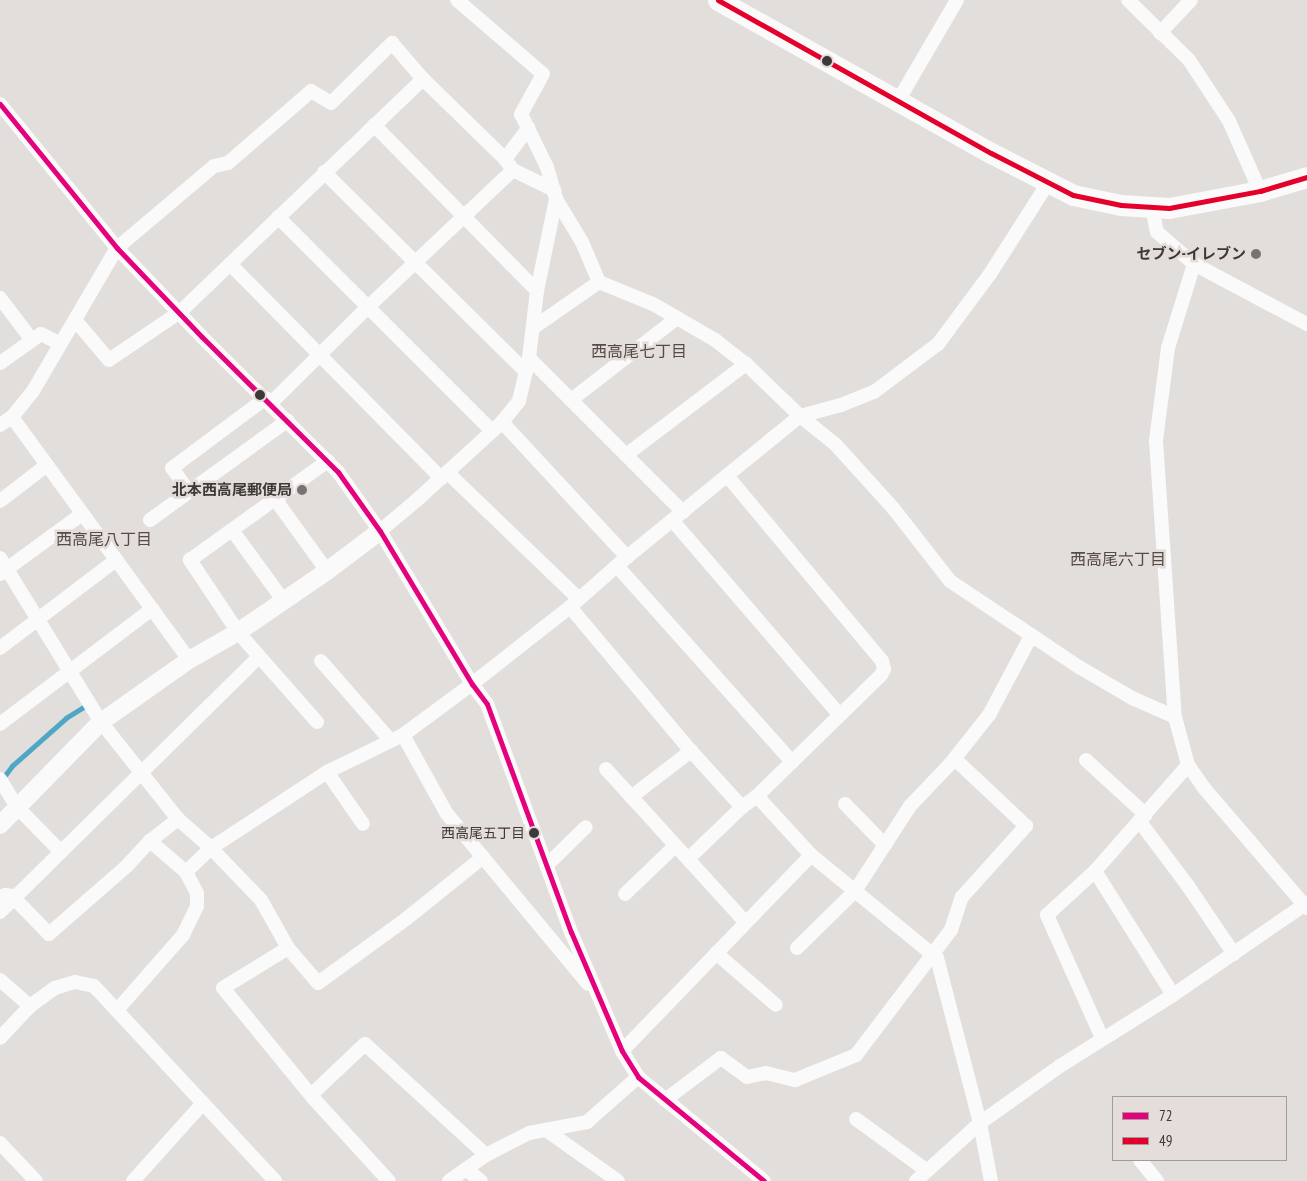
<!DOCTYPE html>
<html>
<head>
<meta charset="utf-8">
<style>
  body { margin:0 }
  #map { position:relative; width:1307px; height:1181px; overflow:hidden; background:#e1dedc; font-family:"PT Sans Narrow","Noto Sans JP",sans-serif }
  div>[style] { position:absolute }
  .stream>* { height:4.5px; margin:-2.25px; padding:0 2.25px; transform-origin:2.25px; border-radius:2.25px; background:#4fa7c5 }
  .minor>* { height:14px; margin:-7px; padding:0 7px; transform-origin:7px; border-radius:7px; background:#fafafa }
  .tertiary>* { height:18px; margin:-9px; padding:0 9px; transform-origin:9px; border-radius:9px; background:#fafafa }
  .primary>* { height:21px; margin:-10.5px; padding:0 10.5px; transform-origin:10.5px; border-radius:10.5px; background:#fafafa }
  .bus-1>* { height:5px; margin:-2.5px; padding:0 2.5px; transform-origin:2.5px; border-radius:2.5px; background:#e5007d }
  .bus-2>* { height:5px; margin:-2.5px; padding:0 2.5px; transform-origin:2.5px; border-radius:2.5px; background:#e4002b }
  .dots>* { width:14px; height:14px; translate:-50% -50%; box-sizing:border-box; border:2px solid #e4ddd9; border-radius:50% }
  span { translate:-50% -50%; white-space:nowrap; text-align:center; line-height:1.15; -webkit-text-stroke:5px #e4ddd9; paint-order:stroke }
  .bus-label { font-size:14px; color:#3c3938 }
  .right { translate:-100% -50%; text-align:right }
  .poi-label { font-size:15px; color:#3c3938; font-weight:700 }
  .neighbourhood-label { font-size:16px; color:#534d4a }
  .legend { position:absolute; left:1112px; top:1096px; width:175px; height:65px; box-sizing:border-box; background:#e4ddd9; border:1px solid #a19b99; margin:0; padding:6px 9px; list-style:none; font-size:15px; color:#3c3938 }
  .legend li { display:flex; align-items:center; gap:10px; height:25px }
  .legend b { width:25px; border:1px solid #a19b99 }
</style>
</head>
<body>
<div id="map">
  <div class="stream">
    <div style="left:3px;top:778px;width:15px;rotate:-53deg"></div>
    <div style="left:12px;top:766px;width:72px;rotate:-41.6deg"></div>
    <div style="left:66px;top:718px;width:19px;rotate:-32deg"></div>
  </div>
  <div class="minor">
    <div style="left:457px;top:0;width:113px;rotate:40.7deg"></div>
    <div style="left:543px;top:74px;width:46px;rotate:118.8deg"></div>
    <div style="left:521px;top:114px;width:59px;rotate:63.9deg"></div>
    <div style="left:547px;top:167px;width:33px;rotate:74deg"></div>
    <div style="left:556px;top:199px;width:50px;rotate:58.8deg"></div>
    <div style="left:582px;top:242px;width:43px;rotate:67deg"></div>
    <div style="left:599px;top:282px;width:58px;rotate:22.2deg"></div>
    <div style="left:653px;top:304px;width:72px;rotate:30.1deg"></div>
    <div style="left:715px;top:340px;width:39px;rotate:38deg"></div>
    <div style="left:746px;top:364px;width:75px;rotate:43.9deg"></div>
    <div style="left:800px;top:416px;width:45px;rotate:38.7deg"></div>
    <div style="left:835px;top:444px;width:86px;rotate:47.8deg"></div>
    <div style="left:893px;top:508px;width:93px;rotate:52deg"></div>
    <div style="left:950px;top:581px;width:155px;rotate:33.7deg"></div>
    <div style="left:1079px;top:667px;width:61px;rotate:30.3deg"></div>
    <div style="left:1132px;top:698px;width:47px;rotate:23.8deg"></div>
    <div style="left:1128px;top:0;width:86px;rotate:44.5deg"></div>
    <div style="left:1189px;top:60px;width:73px;rotate:56.7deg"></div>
    <div style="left:1229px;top:121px;width:77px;rotate:66.1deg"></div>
    <div style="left:1160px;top:33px;width:45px;rotate:-46.8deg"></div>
    <div style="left:898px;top:101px;width:117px;rotate:-59.7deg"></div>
    <div style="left:0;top:104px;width:186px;rotate:50.9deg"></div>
    <div style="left:117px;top:248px;width:123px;rotate:46.3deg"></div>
    <div style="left:202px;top:337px;width:192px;rotate:44.8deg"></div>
    <div style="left:338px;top:472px;width:72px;rotate:54.6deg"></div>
    <div style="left:380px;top:531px;width:179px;rotate:59deg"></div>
    <div style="left:472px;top:684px;width:25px;rotate:53deg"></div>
    <div style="left:487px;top:704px;width:243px;rotate:69.8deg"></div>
    <div style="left:571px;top:932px;width:129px;rotate:66.8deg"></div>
    <div style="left:622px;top:1051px;width:31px;rotate:58deg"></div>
    <div style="left:638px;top:1077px;width:163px;rotate:39.5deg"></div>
    <div style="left:374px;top:125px;width:233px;rotate:45.5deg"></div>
    <div style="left:505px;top:159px;width:39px;rotate:-53deg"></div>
    <div style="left:324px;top:172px;width:284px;rotate:44.7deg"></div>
    <div style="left:1152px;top:207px;width:25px;rotate:79deg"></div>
    <div style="left:1157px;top:232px;width:49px;rotate:40.9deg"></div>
    <div style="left:1194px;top:264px;width:128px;rotate:28deg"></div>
    <div style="left:278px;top:217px;width:303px;rotate:45deg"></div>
    <div style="left:230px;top:264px;width:301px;rotate:45.4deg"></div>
    <div style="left:1194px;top:264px;width:88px;rotate:107.2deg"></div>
    <div style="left:1168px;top:348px;width:94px;rotate:97.4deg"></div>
    <div style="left:1156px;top:441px;width:277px;rotate:86.1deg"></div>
    <div style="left:1175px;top:717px;width:50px;rotate:74.8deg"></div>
    <div style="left:1188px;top:765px;width:28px;rotate:55deg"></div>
    <div style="left:1204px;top:788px;width:158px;rotate:49.4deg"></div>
    <div style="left:0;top:298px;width:53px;rotate:52.7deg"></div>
    <div style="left:75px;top:320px;width:52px;rotate:49.6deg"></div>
    <div style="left:109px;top:360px;width:86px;rotate:-34.1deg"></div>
    <div style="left:180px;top:312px;width:337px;rotate:-43.8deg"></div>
    <div style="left:423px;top:79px;width:115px;rotate:44.3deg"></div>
    <div style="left:505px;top:159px;width:14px;rotate:54deg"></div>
    <div style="left:513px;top:170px;width:46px;rotate:26deg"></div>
    <div style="left:533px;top:328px;width:80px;rotate:-34.9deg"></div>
    <div style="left:529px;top:358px;width:218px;rotate:45deg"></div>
    <div style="left:0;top:363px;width:50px;rotate:-35.3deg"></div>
    <div style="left:41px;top:334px;width:22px;rotate:27deg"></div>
    <div style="left:571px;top:400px;width:134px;rotate:-37.7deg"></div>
    <div style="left:271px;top:403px;width:136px;rotate:-44.7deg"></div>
    <div style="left:368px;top:307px;width:199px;rotate:-43.4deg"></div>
    <div style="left:12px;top:417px;width:301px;rotate:53.9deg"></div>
    <div style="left:502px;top:422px;width:184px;rotate:47.2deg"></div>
    <div style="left:0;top:425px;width:14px;rotate:-34deg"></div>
    <div style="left:12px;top:417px;width:33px;rotate:-51deg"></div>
    <div style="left:33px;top:391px;width:166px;rotate:-59.6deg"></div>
    <div style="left:117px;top:248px;width:127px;rotate:-40.2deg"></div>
    <div style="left:214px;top:166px;width:14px;rotate:-12deg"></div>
    <div style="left:228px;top:163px;width:110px;rotate:-40.9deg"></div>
    <div style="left:311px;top:91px;width:23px;rotate:31deg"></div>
    <div style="left:331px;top:103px;width:86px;rotate:-44.5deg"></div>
    <div style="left:392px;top:43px;width:48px;rotate:49.3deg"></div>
    <div style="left:626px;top:455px;width:151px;rotate:-37.2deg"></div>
    <div style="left:447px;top:472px;width:183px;rotate:43.9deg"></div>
    <div style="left:189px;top:492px;width:29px;rotate:-125deg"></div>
    <div style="left:172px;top:468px;width:117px;rotate:-36.7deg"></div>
    <div style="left:275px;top:499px;width:89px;rotate:54.2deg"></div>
    <div style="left:0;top:501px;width:59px;rotate:-37.5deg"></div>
    <div style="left:150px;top:520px;width:170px;rotate:-35.9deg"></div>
    <div style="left:672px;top:520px;width:257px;rotate:49.3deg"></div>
    <div style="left:232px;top:530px;width:87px;rotate:53.9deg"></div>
    <div style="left:380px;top:531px;width:48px;rotate:-40deg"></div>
    <div style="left:417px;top:500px;width:115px;rotate:-42.5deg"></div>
    <div style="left:502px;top:422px;width:27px;rotate:-51deg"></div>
    <div style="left:519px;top:401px;width:44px;rotate:-76.9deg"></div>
    <div style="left:529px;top:358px;width:67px;rotate:-83.2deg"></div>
    <div style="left:537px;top:291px;width:94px;rotate:-78.3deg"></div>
    <div style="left:0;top:558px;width:193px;rotate:58.4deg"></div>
    <div style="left:101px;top:722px;width:124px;rotate:51.6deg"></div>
    <div style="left:178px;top:819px;width:36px;rotate:142deg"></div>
    <div style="left:150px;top:841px;width:33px;rotate:133deg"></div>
    <div style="left:128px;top:865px;width:105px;rotate:138.9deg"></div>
    <div style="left:49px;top:934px;width:53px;rotate:-134.2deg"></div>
    <div style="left:12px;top:896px;width:7px;rotate:-172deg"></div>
    <div style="left:5px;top:895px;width:5px;rotate:158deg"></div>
    <div style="left:617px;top:566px;width:263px;rotate:48.2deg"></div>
    <div style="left:0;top:574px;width:102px;rotate:-36.2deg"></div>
    <div style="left:570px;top:607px;width:188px;rotate:50deg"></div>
    <div style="left:691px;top:751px;width:76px;rotate:47.7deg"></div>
    <div style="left:742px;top:807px;width:19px;rotate:-36deg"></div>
    <div style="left:757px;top:796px;width:173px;rotate:-44.3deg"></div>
    <div style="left:881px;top:675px;width:7px;rotate:-63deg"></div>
    <div style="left:884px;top:669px;width:8px;rotate:-104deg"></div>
    <div style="left:882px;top:661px;width:240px;rotate:-129.9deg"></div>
    <div style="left:0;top:648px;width:146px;rotate:-37.2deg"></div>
    <div style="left:321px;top:661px;width:106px;rotate:48.8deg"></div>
    <div style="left:317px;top:722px;width:120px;rotate:-131.3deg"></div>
    <div style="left:238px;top:632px;width:87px;rotate:-123.7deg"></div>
    <div style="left:190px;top:560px;width:170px;rotate:-35.7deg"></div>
    <div style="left:0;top:724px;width:191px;rotate:-37.1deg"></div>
    <div style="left:403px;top:735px;width:90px;rotate:60.9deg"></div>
    <div style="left:447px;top:814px;width:221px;rotate:50.3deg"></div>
    <div style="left:1086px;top:760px;width:81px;rotate:42.5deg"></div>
    <div style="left:606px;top:769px;width:207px;rotate:47.7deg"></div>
    <div style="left:327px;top:772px;width:63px;rotate:55.3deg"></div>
    <div style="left:0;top:779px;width:33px;rotate:59deg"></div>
    <div style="left:17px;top:807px;width:63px;rotate:45.6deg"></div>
    <div style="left:631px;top:797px;width:76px;rotate:-37.5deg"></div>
    <div style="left:845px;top:804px;width:57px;rotate:45.7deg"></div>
    <div style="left:178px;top:819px;width:44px;rotate:41.3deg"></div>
    <div style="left:211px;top:848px;width:72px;rotate:46.1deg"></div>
    <div style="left:261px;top:900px;width:55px;rotate:60.6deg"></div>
    <div style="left:288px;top:948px;width:46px;rotate:49.4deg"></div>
    <div style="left:318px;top:983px;width:109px;rotate:-36deg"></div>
    <div style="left:406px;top:919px;width:99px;rotate:-38.8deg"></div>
    <div style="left:1140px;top:822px;width:80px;rotate:53.1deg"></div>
    <div style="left:1188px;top:886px;width:82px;rotate:55.9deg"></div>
    <div style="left:811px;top:855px;width:163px;rotate:39.3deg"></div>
    <div style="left:937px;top:958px;width:171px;rotate:75.4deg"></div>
    <div style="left:980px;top:1123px;width:59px;rotate:79.3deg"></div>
    <div style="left:689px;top:858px;width:74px;rotate:-43.9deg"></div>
    <div style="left:547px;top:865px;width:54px;rotate:-44.3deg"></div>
    <div style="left:1095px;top:871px;width:146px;rotate:57.8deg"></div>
    <div style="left:186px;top:872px;width:35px;rotate:-44deg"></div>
    <div style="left:211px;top:848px;width:139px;rotate:-33.2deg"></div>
    <div style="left:327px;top:772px;width:85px;rotate:-26deg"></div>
    <div style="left:403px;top:735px;width:86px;rotate:-36.5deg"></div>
    <div style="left:472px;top:684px;width:125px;rotate:-38.2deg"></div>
    <div style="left:570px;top:607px;width:76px;rotate:-41.3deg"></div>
    <div style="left:627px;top:557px;width:223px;rotate:-39.2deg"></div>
    <div style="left:800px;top:416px;width:42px;rotate:-15deg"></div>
    <div style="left:841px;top:405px;width:35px;rotate:-22deg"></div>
    <div style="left:874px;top:392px;width:80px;rotate:-36.9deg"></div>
    <div style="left:938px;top:344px;width:87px;rotate:-53.4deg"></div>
    <div style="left:990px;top:274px;width:108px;rotate:-57.5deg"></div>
    <div style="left:625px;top:894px;width:69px;rotate:-43.8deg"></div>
    <div style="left:0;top:912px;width:363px;rotate:-44.6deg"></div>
    <div style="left:288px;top:948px;width:76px;rotate:148.4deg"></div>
    <div style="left:223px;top:988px;width:144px;rotate:50.7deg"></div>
    <div style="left:314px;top:1099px;width:111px;rotate:47.6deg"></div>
    <div style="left:797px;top:948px;width:81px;rotate:-44.5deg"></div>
    <div style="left:855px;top:891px;width:101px;rotate:-57.1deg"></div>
    <div style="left:910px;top:806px;width:58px;rotate:-46.4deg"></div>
    <div style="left:950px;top:764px;width:63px;rotate:-51.5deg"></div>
    <div style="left:989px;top:715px;width:89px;rotate:-62deg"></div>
    <div style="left:716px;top:953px;width:79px;rotate:40.9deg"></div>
    <div style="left:0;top:980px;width:40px;rotate:41deg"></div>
    <div style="left:118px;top:1009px;width:98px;rotate:-48.7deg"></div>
    <div style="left:183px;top:935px;width:32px;rotate:-64deg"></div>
    <div style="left:197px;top:906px;width:13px;rotate:-90deg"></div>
    <div style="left:197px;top:893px;width:24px;rotate:-118deg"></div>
    <div style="left:186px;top:872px;width:48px;rotate:-139.3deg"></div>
    <div style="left:0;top:1038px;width:44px;rotate:-46.8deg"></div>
    <div style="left:30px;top:1006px;width:31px;rotate:-36deg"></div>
    <div style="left:55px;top:988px;width:21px;rotate:-17deg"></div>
    <div style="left:75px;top:982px;width:19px;rotate:12deg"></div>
    <div style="left:94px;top:986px;width:266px;rotate:47.1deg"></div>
    <div style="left:1102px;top:1038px;width:135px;rotate:-114.1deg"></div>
    <div style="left:1047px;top:915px;width:65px;rotate:-42.5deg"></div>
    <div style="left:1095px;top:871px;width:141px;rotate:-48.7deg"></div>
    <div style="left:622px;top:1051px;width:272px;rotate:-46deg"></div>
    <div style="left:811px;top:855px;width:80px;rotate:-132.5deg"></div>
    <div style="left:311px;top:1095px;width:74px;rotate:-43.4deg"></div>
    <div style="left:365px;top:1044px;width:164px;rotate:42.5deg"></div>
    <div style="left:665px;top:1100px;width:70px;rotate:-36.9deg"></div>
    <div style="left:721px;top:1058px;width:32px;rotate:36deg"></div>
    <div style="left:747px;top:1077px;width:19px;rotate:-12deg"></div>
    <div style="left:766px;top:1073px;width:30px;rotate:14deg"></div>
    <div style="left:795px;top:1080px;width:66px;rotate:-22.3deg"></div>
    <div style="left:856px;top:1055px;width:157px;rotate:-52.8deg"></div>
    <div style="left:951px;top:930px;width:35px;rotate:-72deg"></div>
    <div style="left:962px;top:897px;width:96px;rotate:-48deg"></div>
    <div style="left:1026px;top:826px;width:98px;rotate:-136.7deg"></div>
    <div style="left:856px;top:1119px;width:87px;rotate:36.1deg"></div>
    <div style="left:546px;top:1130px;width:88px;rotate:35.3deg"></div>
    <div style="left:0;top:1143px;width:52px;rotate:46.5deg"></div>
    <div style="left:1140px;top:1160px;width:27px;rotate:51deg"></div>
    <div style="left:466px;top:1169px;width:19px;rotate:39deg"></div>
    <div style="left:133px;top:1181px;width:105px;rotate:-48.1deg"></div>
    <div style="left:449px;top:1181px;width:45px;rotate:-35.1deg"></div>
    <div style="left:486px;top:1155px;width:48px;rotate:-27.1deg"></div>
    <div style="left:529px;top:1133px;width:59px;rotate:-10.7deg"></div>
    <div style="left:587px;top:1122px;width:68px;rotate:-41.4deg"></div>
    <div style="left:916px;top:1181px;width:86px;rotate:-42.2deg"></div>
    <div style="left:980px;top:1123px;width:98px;rotate:-35.5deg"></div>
    <div style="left:1060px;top:1066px;width:133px;rotate:-32.1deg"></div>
    <div style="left:1173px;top:995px;width:163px;rotate:-34.5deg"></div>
  </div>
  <div class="tertiary">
    <div style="left:0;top:825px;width:144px;rotate:-45.6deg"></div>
    <div style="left:101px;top:722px;width:108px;rotate:-35.2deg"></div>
    <div style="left:189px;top:660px;width:56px;rotate:-29.7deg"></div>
    <div style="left:238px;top:632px;width:108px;rotate:-34.4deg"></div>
    <div style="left:327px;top:571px;width:66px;rotate:-37deg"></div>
  </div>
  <div class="primary">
    <div style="left:718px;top:0;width:313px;rotate:29.3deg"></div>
    <div style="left:991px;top:153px;width:92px;rotate:27.1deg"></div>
    <div style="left:1073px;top:195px;width:49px;rotate:11.8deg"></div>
    <div style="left:1121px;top:205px;width:48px;rotate:3.6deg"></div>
    <div style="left:1169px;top:208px;width:93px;rotate:-10.6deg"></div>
    <div style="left:1260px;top:191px;width:49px;rotate:-16.6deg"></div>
  </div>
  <div class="bus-1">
    <div style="left:0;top:104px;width:186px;rotate:50.9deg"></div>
    <div style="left:117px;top:248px;width:123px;rotate:46.3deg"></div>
    <div style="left:202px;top:337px;width:192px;rotate:44.8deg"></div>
    <div style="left:338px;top:472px;width:72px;rotate:54.6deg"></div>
    <div style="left:380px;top:531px;width:179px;rotate:59deg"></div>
    <div style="left:472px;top:684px;width:25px;rotate:53deg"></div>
    <div style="left:487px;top:704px;width:243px;rotate:69.8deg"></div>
    <div style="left:571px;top:932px;width:129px;rotate:66.8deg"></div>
    <div style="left:622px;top:1051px;width:31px;rotate:58deg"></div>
    <div style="left:638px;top:1077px;width:163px;rotate:39.5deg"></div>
  </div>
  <div class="bus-2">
    <div style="left:718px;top:0;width:313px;rotate:29.3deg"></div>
    <div style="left:991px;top:153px;width:92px;rotate:27.1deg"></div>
    <div style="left:1073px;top:195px;width:49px;rotate:11.8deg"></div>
    <div style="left:1121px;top:205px;width:48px;rotate:3.6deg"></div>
    <div style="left:1169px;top:208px;width:93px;rotate:-10.6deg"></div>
    <div style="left:1260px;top:191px;width:49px;rotate:-16.6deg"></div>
  </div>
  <div class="dots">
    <div style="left:827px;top:61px;background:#3c3938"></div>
    <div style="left:1256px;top:254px;background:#767371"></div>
    <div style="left:260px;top:395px;background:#3c3938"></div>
    <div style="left:302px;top:490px;background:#767371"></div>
    <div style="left:534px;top:833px;background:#3c3938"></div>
  </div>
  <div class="bus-label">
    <span class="right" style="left:525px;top:833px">西高尾五丁目</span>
  </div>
  <div class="poi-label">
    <span class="right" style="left:1246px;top:254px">セブン-イレブン</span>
    <span class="right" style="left:292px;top:490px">北本西高尾郵便局</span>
  </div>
  <div class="neighbourhood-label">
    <span style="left:639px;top:351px">西高尾七丁目</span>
    <span style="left:104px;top:539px">西高尾八丁目</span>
    <span style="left:1118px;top:559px">西高尾六丁目</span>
  </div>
  <ul class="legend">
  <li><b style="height:6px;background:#e5007d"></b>72</li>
  <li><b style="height:6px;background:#e4002b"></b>49</li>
  </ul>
</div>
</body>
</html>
